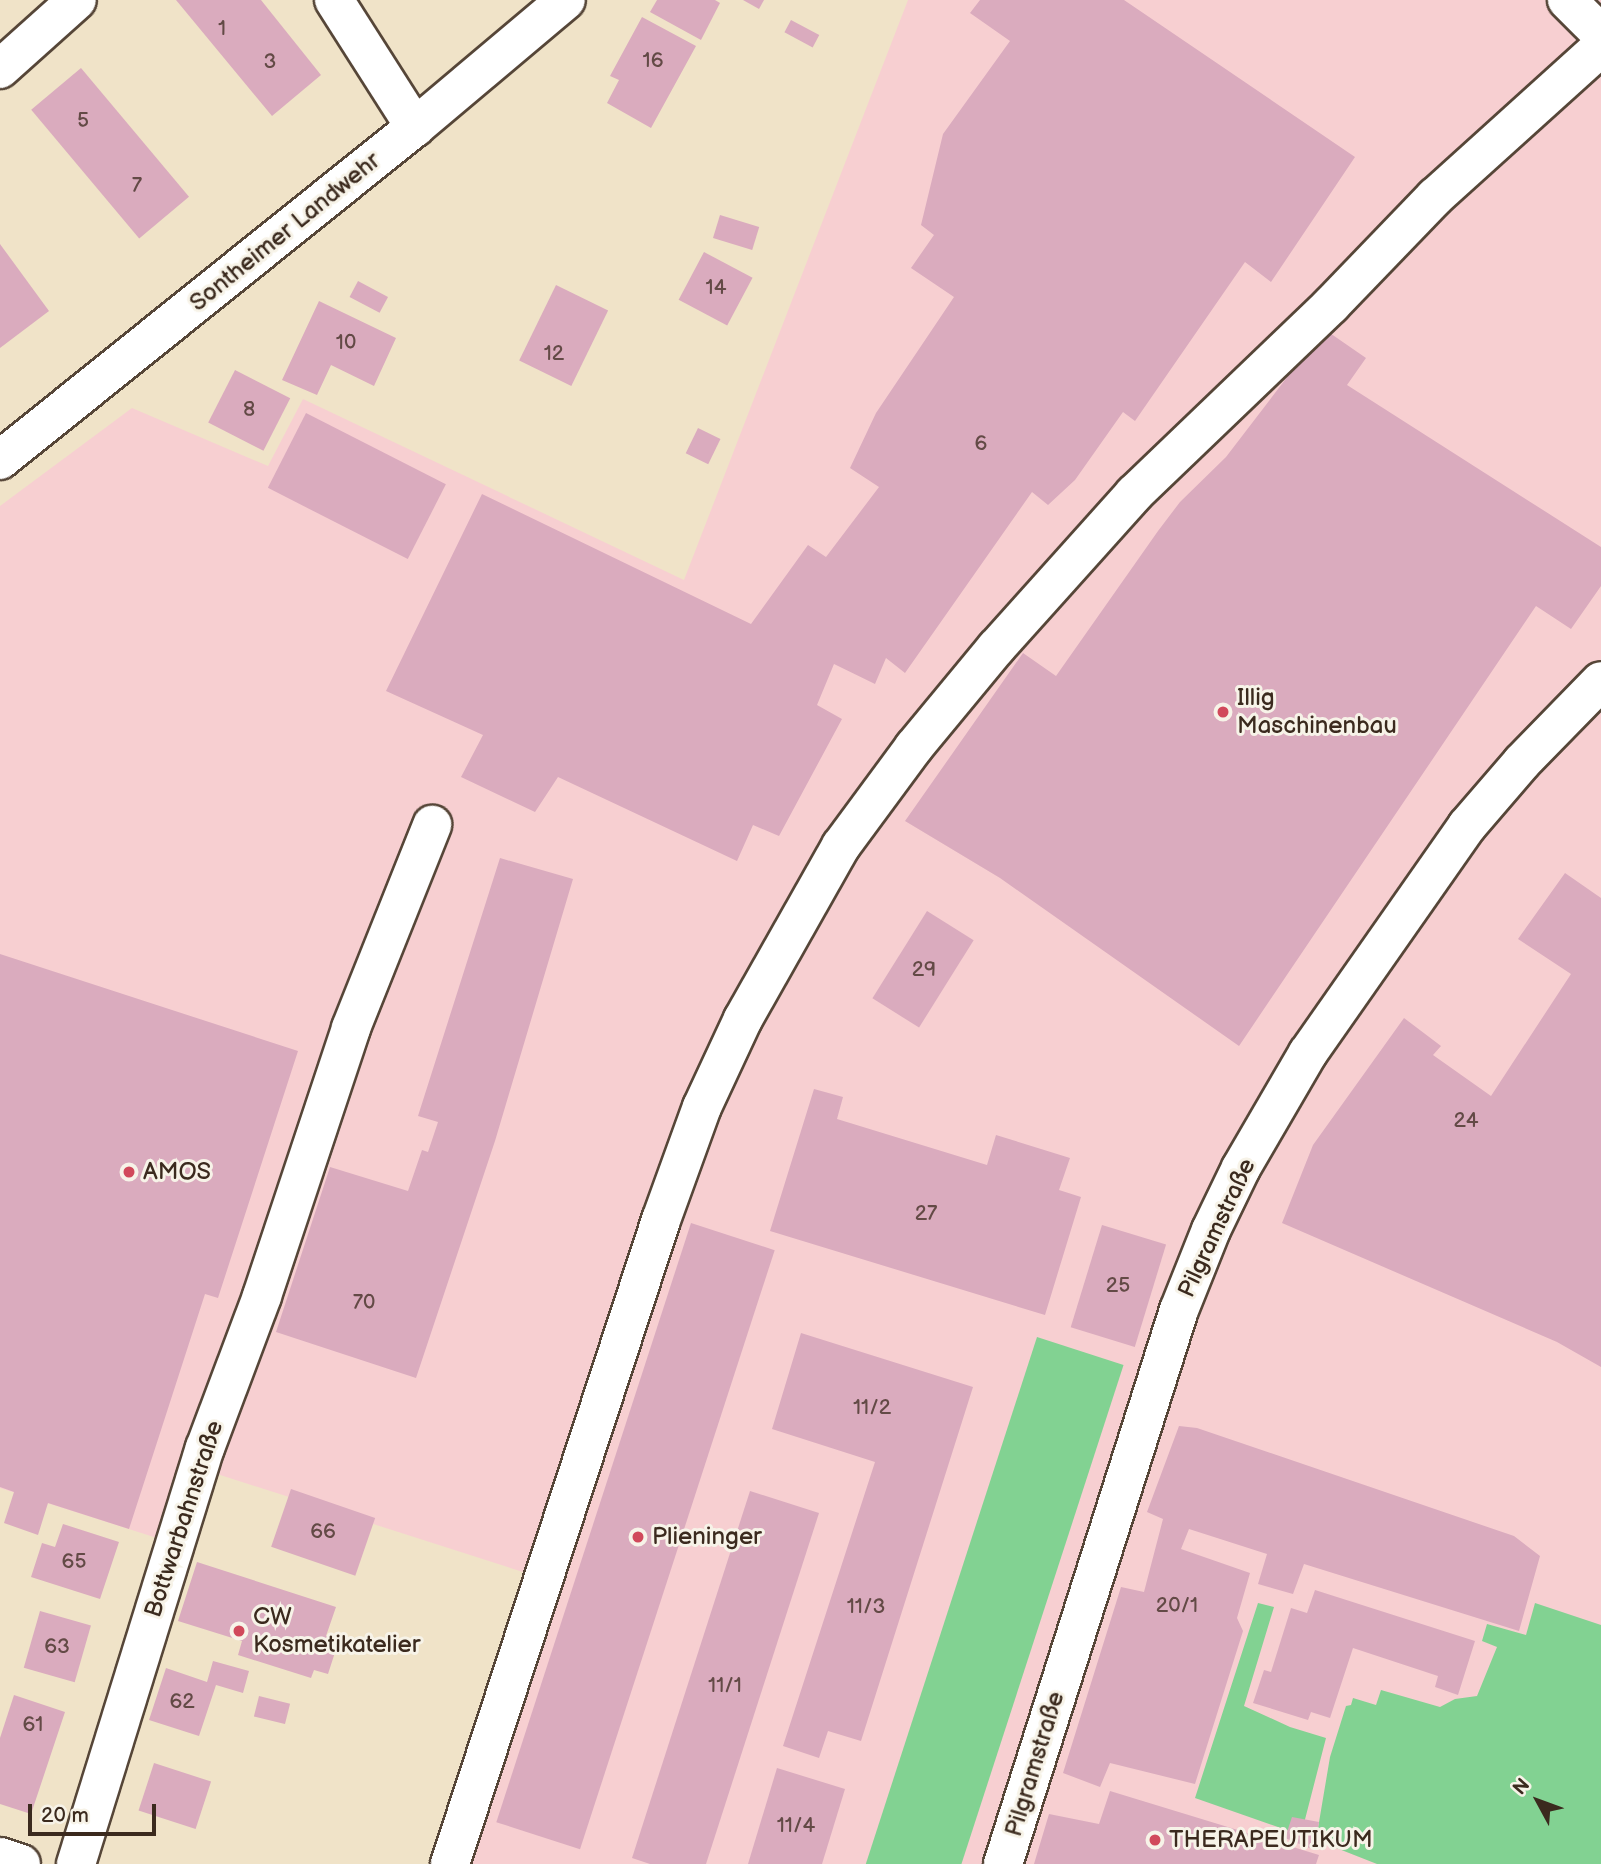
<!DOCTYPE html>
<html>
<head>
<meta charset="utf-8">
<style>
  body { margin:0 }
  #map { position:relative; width:1601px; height:1864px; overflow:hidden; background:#f0e3c8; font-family:"Balsamiq Sans",sans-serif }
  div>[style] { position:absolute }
  .built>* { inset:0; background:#f7cfd1 }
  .green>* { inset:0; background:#82d292; transform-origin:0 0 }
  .building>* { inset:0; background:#daabbe; transform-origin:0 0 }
  .roads { filter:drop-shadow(2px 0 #564638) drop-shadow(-2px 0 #564638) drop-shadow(0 2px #564638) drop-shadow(0 -2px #564638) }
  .minor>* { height:38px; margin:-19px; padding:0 19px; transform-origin:19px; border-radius:19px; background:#fff }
  .dots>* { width:19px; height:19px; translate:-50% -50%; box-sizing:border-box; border:4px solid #f7f3e8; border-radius:50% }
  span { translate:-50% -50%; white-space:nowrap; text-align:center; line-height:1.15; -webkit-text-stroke:6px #f7f3e8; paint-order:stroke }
  .number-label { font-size:21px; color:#634a46 }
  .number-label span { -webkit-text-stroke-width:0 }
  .street-label { font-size:24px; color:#3b2a1e }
  .poi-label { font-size:24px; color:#3b2a1e }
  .left { translate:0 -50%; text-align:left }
  .north { position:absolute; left:1503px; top:1766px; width:70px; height:70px; -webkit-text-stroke:5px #f7f3e8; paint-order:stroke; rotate:311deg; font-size:19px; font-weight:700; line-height:28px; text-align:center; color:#3b2a1e }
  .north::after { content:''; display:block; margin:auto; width:24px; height:32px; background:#3b2a1e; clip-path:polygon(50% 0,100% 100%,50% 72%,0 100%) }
  .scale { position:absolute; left:28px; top:1804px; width:128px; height:32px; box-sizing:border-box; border:4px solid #3b2a1e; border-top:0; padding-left:9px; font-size:21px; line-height:24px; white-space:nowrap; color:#3b2a1e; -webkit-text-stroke:5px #f7f3e8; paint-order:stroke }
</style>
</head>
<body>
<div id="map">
  <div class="built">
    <div style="clip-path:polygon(908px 0,1601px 0,1601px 1864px,466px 1864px,548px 1580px,183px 1463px,157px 1538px,0 1488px,0 506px,132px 408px,268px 466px,303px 399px,684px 580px)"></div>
  </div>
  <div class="green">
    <div style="left:1037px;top:1337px;width:91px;height:554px;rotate:18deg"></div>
    <div style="clip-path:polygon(1258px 1603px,1274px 1607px,1244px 1706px,1290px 1727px,1326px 1738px,1301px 1835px,1195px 1798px)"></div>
    <div style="clip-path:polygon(1535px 1603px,1601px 1625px,1601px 1864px,1377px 1864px,1316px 1840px,1330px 1757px,1346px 1706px,1351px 1705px,1353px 1698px,1376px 1705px,1381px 1690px,1440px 1707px,1455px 1699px,1477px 1696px,1497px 1647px,1482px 1641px,1487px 1624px,1526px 1635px)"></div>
  </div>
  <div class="building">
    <div style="clip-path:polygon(176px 0,261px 0,321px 75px,272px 116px)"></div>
    <div style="clip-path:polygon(657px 0,715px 0,720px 3px,701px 40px,650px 12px)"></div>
    <div style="clip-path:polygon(743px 0,764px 0,759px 9px)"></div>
    <div style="clip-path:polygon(980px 0,1124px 0,1355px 157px,1271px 282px,1245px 262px,1135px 421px,1123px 412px,1075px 480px,1048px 505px,1032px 492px,905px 673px,886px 658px,875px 684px,834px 664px,817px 705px,842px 719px,779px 836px,753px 825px,737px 861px,558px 777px,535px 812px,461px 777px,483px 735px,386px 691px,482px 494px,751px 624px,808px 545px,826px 557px,879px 487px,850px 468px,876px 413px,954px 297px,911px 268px,934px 235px,921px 225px,943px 134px,1010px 41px,970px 13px)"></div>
    <div style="clip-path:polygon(642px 17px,696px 46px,651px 128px,607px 103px,619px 80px,610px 76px)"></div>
    <div style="left:791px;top:20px;width:32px;height:14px;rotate:28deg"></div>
    <div style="left:81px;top:68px;width:168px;height:65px;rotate:50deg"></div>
    <div style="left:720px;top:215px;width:41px;height:24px;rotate:17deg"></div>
    <div style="clip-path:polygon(0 244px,49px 311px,0 348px)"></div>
    <div style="left:704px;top:252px;width:55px;height:54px;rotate:28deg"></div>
    <div style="left:358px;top:281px;width:34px;height:18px;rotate:28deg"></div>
    <div style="left:556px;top:285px;width:58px;height:84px;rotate:26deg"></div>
    <div style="clip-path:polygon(319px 301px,396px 338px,374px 386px,331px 365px,317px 395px,282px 380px)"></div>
    <div style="clip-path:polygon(1324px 329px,1366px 358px,1347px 385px,1601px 547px,1601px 586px,1571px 629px,1536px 606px,1239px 1046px,1000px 878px,905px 821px,1023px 653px,1056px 676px,1158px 531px,1180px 502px,1226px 457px)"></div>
    <div style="left:235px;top:370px;width:62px;height:59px;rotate:27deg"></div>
    <div style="left:306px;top:413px;width:157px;height:84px;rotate:27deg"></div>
    <div style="left:698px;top:428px;width:25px;height:28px;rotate:26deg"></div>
    <div style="clip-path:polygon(500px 858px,573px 879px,495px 1141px,416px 1378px,276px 1332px,330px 1167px,408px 1191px,422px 1150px,428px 1152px,438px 1122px,418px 1116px)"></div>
    <div style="clip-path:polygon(1565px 873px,1601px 898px,1601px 1367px,1557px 1342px,1282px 1223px,1313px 1145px,1404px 1018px,1441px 1046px,1433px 1055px,1491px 1096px,1571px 974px,1518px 939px)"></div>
    <div style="left:927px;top:911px;width:55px;height:103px;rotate:32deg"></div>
    <div style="clip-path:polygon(0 954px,298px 1051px,218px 1298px,205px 1294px,129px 1529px,48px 1503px,38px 1535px,4px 1523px,14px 1492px,0 1487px)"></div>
    <div style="clip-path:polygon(814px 1089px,843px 1097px,837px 1119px,987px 1165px,996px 1135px,1070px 1158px,1059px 1190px,1081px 1197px,1045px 1315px,770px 1231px)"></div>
    <div style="left:691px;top:1223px;width:88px;height:630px;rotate:18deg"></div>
    <div style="left:1102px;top:1225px;width:67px;height:107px;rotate:17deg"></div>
    <div style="clip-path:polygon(801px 1333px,973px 1387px,861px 1741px,828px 1731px,819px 1758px,783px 1746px,875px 1462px,772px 1429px)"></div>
    <div style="clip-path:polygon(1179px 1426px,1197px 1428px,1514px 1536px,1540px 1556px,1519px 1631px,1304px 1564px,1293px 1594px,1258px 1584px,1267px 1554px,1189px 1529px,1181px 1549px,1250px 1573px,1237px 1618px,1243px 1631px,1195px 1784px,1110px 1763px,1100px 1787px,1063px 1773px,1121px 1587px,1144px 1592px,1163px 1519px,1147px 1512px)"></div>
    <div style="left:291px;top:1489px;width:89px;height:61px;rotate:19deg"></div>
    <div style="clip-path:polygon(750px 1491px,819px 1513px,706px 1864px,650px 1864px,632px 1858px)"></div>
    <div style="clip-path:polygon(63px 1524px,119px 1542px,100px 1599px,31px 1577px,42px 1543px,55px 1547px)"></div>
    <div style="clip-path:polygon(197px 1562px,336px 1607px,326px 1636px,339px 1640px,328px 1674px,314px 1670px,311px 1678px,238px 1655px,242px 1641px,178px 1621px)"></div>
    <div style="clip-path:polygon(1315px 1590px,1475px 1641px,1458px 1695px,1435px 1687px,1438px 1676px,1353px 1648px,1330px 1718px,1311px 1712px,1308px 1720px,1253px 1703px,1264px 1670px,1271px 1672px,1291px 1608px,1307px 1613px)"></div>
    <div style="left:40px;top:1611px;width:53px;height:59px;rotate:16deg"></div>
    <div style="clip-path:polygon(213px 1661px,249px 1671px,243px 1693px,216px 1685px,199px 1736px,149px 1720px,166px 1668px,207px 1682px)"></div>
    <div style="clip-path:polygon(14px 1695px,65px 1712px,31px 1814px,0 1804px,0 1738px)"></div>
    <div style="left:259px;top:1696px;width:32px;height:21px;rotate:14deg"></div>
    <div style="left:154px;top:1763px;width:60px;height:50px;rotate:18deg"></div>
    <div style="clip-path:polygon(777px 1768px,845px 1789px,822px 1864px,748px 1864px)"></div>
    <div style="clip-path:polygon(1110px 1791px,1319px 1855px,1316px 1864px,1034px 1864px,1049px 1814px,1099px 1824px)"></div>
    <div style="clip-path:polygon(1292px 1817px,1319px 1822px,1314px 1850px,1285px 1838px)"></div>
  </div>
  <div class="roads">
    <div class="minor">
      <div style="left:334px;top:0;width:151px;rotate:57.5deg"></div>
      <div style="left:1567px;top:0;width:48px;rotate:45deg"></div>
      <div style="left:0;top:69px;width:103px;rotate:-41.9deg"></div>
      <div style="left:0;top:460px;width:532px;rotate:-38.74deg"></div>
      <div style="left:415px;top:127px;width:197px;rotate:-40.1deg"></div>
      <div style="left:0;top:1857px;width:22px;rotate:18deg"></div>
      <div style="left:76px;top:1864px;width:436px;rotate:-72.8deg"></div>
      <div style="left:205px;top:1448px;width:162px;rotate:-69.4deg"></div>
      <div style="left:262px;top:1296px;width:282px;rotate:-71.6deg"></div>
      <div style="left:351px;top:1028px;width:219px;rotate:-68.2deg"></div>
      <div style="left:450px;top:1864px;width:678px;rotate:-71.86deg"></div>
      <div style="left:661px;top:1220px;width:120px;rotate:-70.1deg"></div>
      <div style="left:702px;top:1107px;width:97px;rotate:-65deg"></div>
      <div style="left:743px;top:1019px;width:199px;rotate:-60.5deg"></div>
      <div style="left:841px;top:846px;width:123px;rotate:-53.6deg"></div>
      <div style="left:914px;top:747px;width:129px;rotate:-50.4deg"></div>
      <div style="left:996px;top:648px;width:207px;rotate:-48.1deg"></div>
      <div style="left:1134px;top:494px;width:273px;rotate:-43.8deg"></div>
      <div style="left:1331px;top:305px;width:150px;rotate:-46.1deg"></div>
      <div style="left:1435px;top:197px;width:224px;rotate:-42.1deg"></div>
      <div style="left:1003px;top:1864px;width:581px;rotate:-72.38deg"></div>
      <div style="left:1179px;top:1310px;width:86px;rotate:-68.2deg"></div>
      <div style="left:1211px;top:1230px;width:69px;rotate:-64.2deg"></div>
      <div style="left:1241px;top:1168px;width:133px;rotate:-59.8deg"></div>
      <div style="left:1308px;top:1053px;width:277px;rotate:-55deg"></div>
      <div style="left:1467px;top:826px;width:84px;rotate:-49.3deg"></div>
      <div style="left:1522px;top:762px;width:113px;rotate:-45.7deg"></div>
    </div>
  </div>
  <div class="dots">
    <div style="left:1223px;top:712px;background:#d1495b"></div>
    <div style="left:129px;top:1172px;background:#d1495b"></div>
    <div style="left:638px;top:1537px;background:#d1495b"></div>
    <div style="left:239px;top:1631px;background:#d1495b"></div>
    <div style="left:1155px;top:1840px;background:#d1495b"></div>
  </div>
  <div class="number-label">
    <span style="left:222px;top:29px">1</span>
    <span style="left:653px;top:61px">16</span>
    <span style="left:270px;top:62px">3</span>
    <span style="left:83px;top:121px">5</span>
    <span style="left:137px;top:186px">7</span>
    <span style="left:716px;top:288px">14</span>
    <span style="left:346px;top:343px">10</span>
    <span style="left:554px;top:354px">12</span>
    <span style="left:249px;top:410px">8</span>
    <span style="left:981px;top:444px">6</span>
    <span style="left:924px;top:970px">29</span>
    <span style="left:1466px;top:1121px">24</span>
    <span style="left:926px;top:1214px">27</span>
    <span style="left:1118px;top:1286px">25</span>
    <span style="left:364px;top:1303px">70</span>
    <span style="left:872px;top:1408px">11/2</span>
    <span style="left:323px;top:1532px">66</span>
    <span style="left:74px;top:1562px">65</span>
    <span style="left:1177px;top:1606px">20/1</span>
    <span style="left:866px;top:1607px">11/3</span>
    <span style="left:57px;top:1647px">63</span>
    <span style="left:725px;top:1686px">11/1</span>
    <span style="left:182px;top:1702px">62</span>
    <span style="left:33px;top:1725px">61</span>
    <span style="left:796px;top:1826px">11/4</span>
  </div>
  <div class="street-label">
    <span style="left:285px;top:232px;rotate:-39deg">Sontheimer Landwehr</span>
    <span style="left:1217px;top:1228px;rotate:-65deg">Pilgramstraße</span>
    <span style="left:184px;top:1519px;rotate:-72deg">Bottwarbahnstraße</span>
    <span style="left:1035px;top:1764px;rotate:-73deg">Pilgramstraße</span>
  </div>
  <div class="poi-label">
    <span class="left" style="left:1237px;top:712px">Illig<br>Maschinenbau</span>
    <span class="left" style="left:143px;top:1172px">AMOS</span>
    <span class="left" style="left:652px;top:1537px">Plieninger</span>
    <span class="left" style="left:253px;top:1631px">CW<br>Kosmetikatelier</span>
    <span class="left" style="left:1169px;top:1840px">THERAPEUTIKUM</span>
  </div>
  <div class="north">N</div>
  <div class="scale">20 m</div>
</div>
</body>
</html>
